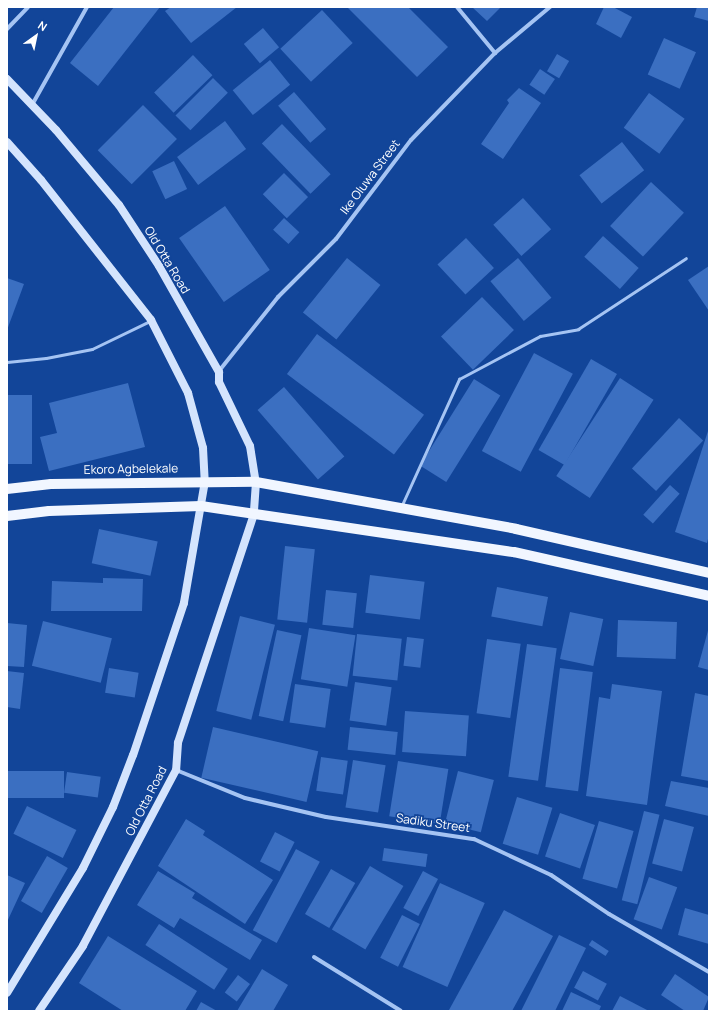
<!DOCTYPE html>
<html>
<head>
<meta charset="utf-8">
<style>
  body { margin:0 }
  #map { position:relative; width:716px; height:1018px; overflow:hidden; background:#124599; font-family:Manrope,sans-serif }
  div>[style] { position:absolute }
  .building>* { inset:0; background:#3b6fc1; transform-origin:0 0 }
  .lane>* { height:3px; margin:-1.5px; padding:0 1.5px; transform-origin:1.5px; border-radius:1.5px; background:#a5c4f3 }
  .street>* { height:4px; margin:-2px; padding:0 2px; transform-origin:2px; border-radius:2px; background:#a5c4f3 }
  .secondary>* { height:8px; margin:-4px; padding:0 4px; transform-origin:4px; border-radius:4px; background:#d4e4fd }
  .primary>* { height:10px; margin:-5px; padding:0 5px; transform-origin:5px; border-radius:5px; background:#f1f6ff }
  span { translate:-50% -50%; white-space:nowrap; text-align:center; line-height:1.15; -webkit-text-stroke:3.5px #124599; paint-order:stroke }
  .street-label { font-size:12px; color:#fff }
  .frame { position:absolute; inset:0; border:8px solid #fff; pointer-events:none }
  .north { position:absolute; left:16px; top:16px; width:40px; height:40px; -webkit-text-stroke:3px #124599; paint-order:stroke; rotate:33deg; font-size:11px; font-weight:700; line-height:16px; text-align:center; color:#fff }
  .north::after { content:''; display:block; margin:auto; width:14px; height:18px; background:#fff; clip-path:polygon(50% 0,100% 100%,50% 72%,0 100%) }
</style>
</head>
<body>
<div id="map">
  <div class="building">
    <div style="clip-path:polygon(114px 7px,160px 7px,98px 86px,70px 63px)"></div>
    <div style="clip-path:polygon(171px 7px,237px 7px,191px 43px,165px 11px)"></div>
    <div style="clip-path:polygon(347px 7px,408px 7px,448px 47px,417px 77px)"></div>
    <div style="clip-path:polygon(472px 7px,501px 7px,487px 21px)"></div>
    <div style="clip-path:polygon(604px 7px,613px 7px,632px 17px,621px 38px,596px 24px)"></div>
    <div style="clip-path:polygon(697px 7px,709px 7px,709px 21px,694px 17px)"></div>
    <div style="left:322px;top:10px;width:45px;height:57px;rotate:47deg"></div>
    <div style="left:263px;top:28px;width:25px;height:25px;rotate:50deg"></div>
    <div style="left:664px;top:38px;width:35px;height:40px;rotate:24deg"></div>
    <div style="left:557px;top:54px;width:14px;height:20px;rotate:30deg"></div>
    <div style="left:193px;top:55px;width:28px;height:54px;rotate:46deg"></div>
    <div style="left:270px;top:60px;width:32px;height:48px;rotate:51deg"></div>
    <div style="left:540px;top:69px;width:18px;height:19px;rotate:34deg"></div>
    <div style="left:213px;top:78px;width:21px;height:53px;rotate:45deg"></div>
    <div style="clip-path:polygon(519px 88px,541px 103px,503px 159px,481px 144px,509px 103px,507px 100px)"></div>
    <div style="left:294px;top:92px;width:49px;height:21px;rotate:49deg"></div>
    <div style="left:649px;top:93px;width:44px;height:43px;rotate:36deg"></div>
    <div style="left:143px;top:105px;width:48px;height:64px;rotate:45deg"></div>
    <div style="left:225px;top:121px;width:35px;height:60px;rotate:53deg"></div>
    <div style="left:282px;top:124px;width:70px;height:28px;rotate:46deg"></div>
    <div style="left:622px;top:142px;width:36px;height:54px;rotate:52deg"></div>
    <div style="left:174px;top:161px;width:31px;height:24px;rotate:65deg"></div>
    <div style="left:284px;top:173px;width:34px;height:30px;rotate:45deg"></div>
    <div style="left:651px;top:182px;width:45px;height:60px;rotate:43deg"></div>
    <div style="left:523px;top:198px;width:42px;height:40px;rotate:48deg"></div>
    <div style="left:225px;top:206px;width:78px;height:56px;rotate:55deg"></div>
    <div style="left:284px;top:218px;width:21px;height:16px;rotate:43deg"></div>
    <div style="left:603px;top:236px;width:48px;height:28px;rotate:42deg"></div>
    <div style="left:466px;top:238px;width:41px;height:39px;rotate:47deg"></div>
    <div style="left:347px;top:258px;width:43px;height:70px;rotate:39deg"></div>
    <div style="left:518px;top:258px;width:52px;height:36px;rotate:50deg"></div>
    <div style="clip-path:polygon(709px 266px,709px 311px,688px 280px)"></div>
    <div style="clip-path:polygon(7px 278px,24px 284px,7px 330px)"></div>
    <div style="left:482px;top:297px;width:46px;height:57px;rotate:46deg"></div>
    <div style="left:317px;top:334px;width:134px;height:50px;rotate:37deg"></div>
    <div style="left:534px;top:353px;width:44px;height:111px;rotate:28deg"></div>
    <div style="left:591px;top:359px;width:30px;height:105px;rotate:30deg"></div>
    <div style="left:620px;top:378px;width:40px;height:117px;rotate:33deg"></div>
    <div style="left:474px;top:379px;width:31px;height:102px;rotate:32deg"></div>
    <div style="clip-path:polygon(128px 383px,145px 447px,49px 471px,40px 437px,57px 433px,49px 403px)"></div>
    <div style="left:284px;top:387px;width:92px;height:35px;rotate:49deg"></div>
    <div style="left:7px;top:395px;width:25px;height:69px"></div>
    <div style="left:679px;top:418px;width:33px;height:69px;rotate:43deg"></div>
    <div style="clip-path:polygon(708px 431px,709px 535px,707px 543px,675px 532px)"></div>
    <div style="left:670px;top:485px;width:13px;height:40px;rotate:42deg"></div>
    <div style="left:99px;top:529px;width:60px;height:35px;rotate:12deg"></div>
    <div style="left:285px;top:546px;width:30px;height:74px;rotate:6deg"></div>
    <div style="left:370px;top:575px;width:55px;height:38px;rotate:7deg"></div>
    <div style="clip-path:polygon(103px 578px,143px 579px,142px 611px,51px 611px,52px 581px,103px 583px)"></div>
    <div style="left:497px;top:587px;width:52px;height:30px;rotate:11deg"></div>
    <div style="left:326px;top:590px;width:31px;height:35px;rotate:6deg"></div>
    <div style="left:570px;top:612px;width:34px;height:48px;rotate:12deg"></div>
    <div style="left:240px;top:616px;width:36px;height:98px;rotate:14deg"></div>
    <div style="left:618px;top:620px;width:59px;height:37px;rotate:2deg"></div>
    <div style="left:43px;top:621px;width:71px;height:46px;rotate:14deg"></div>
    <div style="clip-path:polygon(7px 623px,27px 625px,24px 667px,7px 666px)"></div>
    <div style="clip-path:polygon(709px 627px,709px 670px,698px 667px)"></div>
    <div style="left:309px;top:628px;width:47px;height:52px;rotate:9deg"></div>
    <div style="left:277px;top:630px;width:25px;height:88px;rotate:12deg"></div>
    <div style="left:357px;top:634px;width:45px;height:42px;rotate:6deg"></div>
    <div style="left:407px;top:637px;width:17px;height:29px;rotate:7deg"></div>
    <div style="left:487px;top:639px;width:34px;height:75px;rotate:8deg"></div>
    <div style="left:527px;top:644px;width:30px;height:134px;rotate:8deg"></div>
    <div style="left:109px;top:668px;width:30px;height:25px;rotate:9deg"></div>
    <div style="left:560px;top:668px;width:33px;height:120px;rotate:7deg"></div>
    <div style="clip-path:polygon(7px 671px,24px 673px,20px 709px,7px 707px)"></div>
    <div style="left:355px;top:682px;width:37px;height:39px;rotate:8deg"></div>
    <div style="left:295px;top:684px;width:36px;height:39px;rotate:8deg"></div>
    <div style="clip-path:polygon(612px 684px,662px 691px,647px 805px,586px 796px,599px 697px,610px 699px)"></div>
    <div style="clip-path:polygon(695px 693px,709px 696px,709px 781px,681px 776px)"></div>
    <div style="left:405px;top:711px;width:64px;height:41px;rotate:4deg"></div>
    <div style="left:213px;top:727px;width:108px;height:52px;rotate:13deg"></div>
    <div style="left:350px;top:727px;width:48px;height:23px;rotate:6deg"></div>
    <div style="left:321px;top:757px;width:27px;height:34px;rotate:8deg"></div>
    <div style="left:353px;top:760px;width:33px;height:48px;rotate:9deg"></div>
    <div style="left:398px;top:761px;width:51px;height:56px;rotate:9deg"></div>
    <div style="left:7px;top:771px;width:57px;height:27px"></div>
    <div style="left:458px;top:771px;width:37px;height:54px;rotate:14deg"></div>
    <div style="left:67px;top:772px;width:34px;height:21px;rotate:8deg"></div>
    <div style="clip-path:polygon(671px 781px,709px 788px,709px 816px,665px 806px)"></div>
    <div style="left:517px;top:797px;width:37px;height:49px;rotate:17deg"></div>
    <div style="left:27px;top:806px;width:55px;height:31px;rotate:26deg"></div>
    <div style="left:644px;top:811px;width:16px;height:92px;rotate:14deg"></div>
    <div style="left:560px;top:813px;width:37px;height:46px;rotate:19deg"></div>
    <div style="clip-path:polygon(186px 819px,205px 831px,203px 835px,273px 880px,245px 924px,158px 866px)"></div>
    <div style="left:664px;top:819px;width:31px;height:46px;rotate:15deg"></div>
    <div style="left:599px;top:821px;width:36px;height:60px;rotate:16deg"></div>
    <div style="left:275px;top:832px;width:22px;height:33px;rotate:27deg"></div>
    <div style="left:384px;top:848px;width:44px;height:13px;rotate:8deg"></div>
    <div style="left:296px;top:849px;width:27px;height:92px;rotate:28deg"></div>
    <div style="left:47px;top:856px;width:24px;height:52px;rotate:30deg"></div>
    <div style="left:370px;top:866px;width:39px;height:74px;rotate:31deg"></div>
    <div style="left:331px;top:869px;width:28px;height:52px;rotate:30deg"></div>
    <div style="clip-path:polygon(158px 871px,195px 893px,192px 898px,262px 940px,250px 960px,180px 918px,174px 928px,137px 905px)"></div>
    <div style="left:423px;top:871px;width:17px;height:42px;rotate:28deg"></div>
    <div style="clip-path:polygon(7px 875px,25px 883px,7px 922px)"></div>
    <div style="left:649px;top:877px;width:30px;height:45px;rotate:20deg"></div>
    <div style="left:440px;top:883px;width:49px;height:92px;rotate:24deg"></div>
    <div style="clip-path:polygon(685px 908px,709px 915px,709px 944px,678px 935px)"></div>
    <div style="clip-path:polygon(504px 910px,553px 936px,512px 1011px,452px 1011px,449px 1010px)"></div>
    <div style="left:402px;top:915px;width:20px;height:48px;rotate:27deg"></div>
    <div style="left:159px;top:924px;width:82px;height:25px;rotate:33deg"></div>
    <div style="clip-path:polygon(559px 935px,586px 948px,555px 1011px,521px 1011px)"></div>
    <div style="clip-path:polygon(108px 936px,197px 991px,185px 1011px,123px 1011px,79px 983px)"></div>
    <div style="left:592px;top:940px;width:20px;height:6px;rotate:33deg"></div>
    <div style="clip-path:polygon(262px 969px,288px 985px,273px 1011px,237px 1011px)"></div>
    <div style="left:583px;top:971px;width:27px;height:19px;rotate:28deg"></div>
    <div style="clip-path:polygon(675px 974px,709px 997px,703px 1011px,685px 1011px,661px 995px)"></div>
    <div style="left:238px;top:975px;width:15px;height:22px;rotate:37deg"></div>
    <div style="clip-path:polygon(571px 992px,601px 1006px,599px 1011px,562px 1011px)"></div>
    <div style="clip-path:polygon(620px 996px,649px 1011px,612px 1011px)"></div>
    <div style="clip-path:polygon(201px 1002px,217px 1011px,196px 1011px)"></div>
  </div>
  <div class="lane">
    <div style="left:7px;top:362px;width:39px;rotate:-6deg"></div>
    <div style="left:46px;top:358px;width:47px;rotate:-11.1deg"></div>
    <div style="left:92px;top:349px;width:64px;rotate:-25.8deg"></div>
    <div style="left:401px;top:507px;width:141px;rotate:-65.6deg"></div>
    <div style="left:459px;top:379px;width:92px;rotate:-28deg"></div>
    <div style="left:540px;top:336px;width:39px;rotate:-10deg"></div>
    <div style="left:578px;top:329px;width:129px;rotate:-33.3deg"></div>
  </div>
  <div class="street">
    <div style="left:457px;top:7px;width:60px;rotate:50.4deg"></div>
    <div style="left:7px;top:29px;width:30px;rotate:-46deg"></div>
    <div style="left:32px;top:105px;width:112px;rotate:-60.7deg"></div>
    <div style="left:219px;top:371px;width:95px;rotate:-51.4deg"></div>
    <div style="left:278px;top:297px;width:82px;rotate:-45deg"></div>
    <div style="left:336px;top:239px;width:124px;rotate:-52.9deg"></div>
    <div style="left:411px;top:140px;width:121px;rotate:-46deg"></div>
    <div style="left:495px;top:53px;width:72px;rotate:-39.9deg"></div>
    <div style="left:176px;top:770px;width:74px;rotate:22.1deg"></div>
    <div style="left:245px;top:798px;width:83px;rotate:13.2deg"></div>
    <div style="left:326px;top:817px;width:150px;rotate:8.5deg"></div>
    <div style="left:474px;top:839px;width:85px;rotate:25.1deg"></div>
    <div style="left:551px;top:875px;width:70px;rotate:33.9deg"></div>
    <div style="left:609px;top:914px;width:116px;rotate:30.1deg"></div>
    <div style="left:314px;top:957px;width:102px;rotate:31.8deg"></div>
  </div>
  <div class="secondary">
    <div style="left:7px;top:79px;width:71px;rotate:46.1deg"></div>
    <div style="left:56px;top:130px;width:98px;rotate:50deg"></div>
    <div style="left:119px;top:205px;width:73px;rotate:56.7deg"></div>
    <div style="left:159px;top:266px;width:122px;rotate:60.5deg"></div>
    <div style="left:219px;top:372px;width:10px;rotate:90deg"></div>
    <div style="left:219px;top:382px;width:71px;rotate:64.2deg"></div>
    <div style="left:250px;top:446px;width:36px;rotate:81deg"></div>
    <div style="left:256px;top:482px;width:32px;rotate:94deg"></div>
    <div style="left:254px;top:514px;width:241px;rotate:108.4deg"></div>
    <div style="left:178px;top:743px;width:27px;rotate:94deg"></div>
    <div style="left:176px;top:770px;width:199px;rotate:117.9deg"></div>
    <div style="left:83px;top:946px;width:78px;rotate:124.1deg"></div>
    <div style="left:7px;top:142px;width:51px;rotate:48.2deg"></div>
    <div style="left:41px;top:180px;width:178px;rotate:51.8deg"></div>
    <div style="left:151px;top:320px;width:82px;rotate:63.1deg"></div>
    <div style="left:188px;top:393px;width:57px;rotate:74.7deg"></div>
    <div style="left:203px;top:448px;width:33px;rotate:87deg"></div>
    <div style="left:205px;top:481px;width:124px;rotate:99.8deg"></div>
    <div style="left:184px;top:603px;width:160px;rotate:108.5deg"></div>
    <div style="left:133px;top:755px;width:56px;rotate:111deg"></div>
    <div style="left:113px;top:807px;width:68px;rotate:116.2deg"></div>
    <div style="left:83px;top:868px;width:146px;rotate:121.3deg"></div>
  </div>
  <div class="primary">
    <div style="left:7px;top:489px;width:44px;rotate:-6.5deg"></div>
    <div style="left:51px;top:484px;width:205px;rotate:-0.6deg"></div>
    <div style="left:256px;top:482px;width:264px;rotate:10.2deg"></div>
    <div style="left:516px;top:529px;width:198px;rotate:12.8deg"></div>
    <div style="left:7px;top:516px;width:42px;rotate:-6.8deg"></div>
    <div style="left:49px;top:511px;width:152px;rotate:-1.9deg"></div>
    <div style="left:201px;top:506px;width:316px;rotate:8.4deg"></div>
    <div style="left:514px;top:552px;width:200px;rotate:12.7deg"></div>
  </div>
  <div class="street-label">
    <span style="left:370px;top:177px;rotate:-53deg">Ike Oluwa Street</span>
    <span style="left:167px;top:260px;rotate:59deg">Old Otta Road</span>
    <span style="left:131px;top:469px;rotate:-1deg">Ekoro Agbelekale</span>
    <span style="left:146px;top:801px;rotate:-63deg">Old Otta Road</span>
    <span style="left:433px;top:823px;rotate:8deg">Sadiku Street</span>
  </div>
  <div class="frame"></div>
  <div class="north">N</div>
</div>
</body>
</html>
